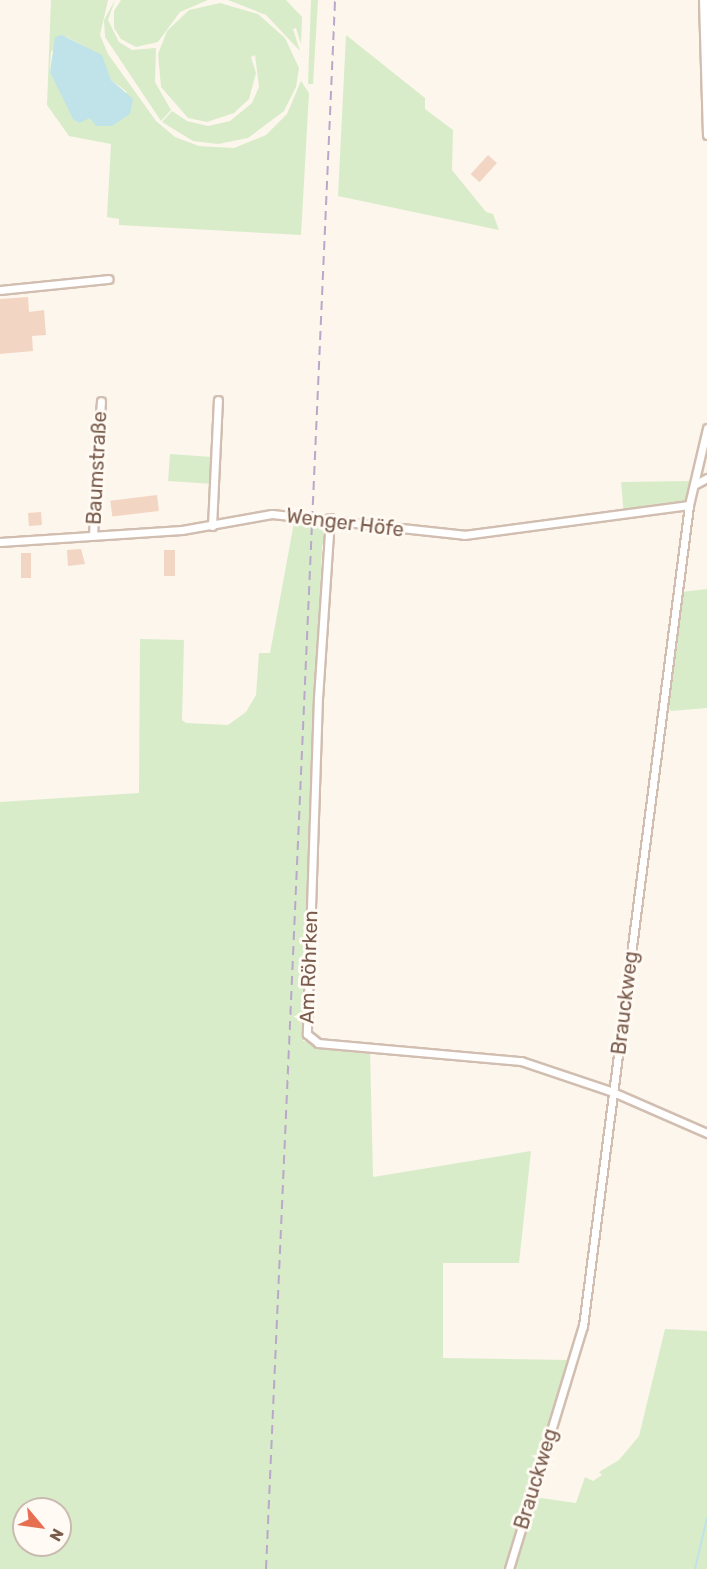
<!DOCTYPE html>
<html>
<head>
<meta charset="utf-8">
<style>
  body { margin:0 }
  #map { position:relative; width:707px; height:1569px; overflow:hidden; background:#fdf6ec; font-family:Rubik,sans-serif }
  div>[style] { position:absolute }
  .green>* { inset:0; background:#d8ecc9; transform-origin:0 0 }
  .water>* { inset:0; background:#bfe3e8 }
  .stream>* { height:2px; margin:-1px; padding:0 1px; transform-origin:1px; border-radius:1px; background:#bfe3e8 }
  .building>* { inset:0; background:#f3d5c3; transform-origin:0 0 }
  .roads { filter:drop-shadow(2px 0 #d1beb0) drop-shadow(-2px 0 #d1beb0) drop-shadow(0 2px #d1beb0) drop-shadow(0 -2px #d1beb0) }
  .minor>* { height:7px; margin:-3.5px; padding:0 3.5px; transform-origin:3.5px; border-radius:3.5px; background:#fff }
  .rail>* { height:2px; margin-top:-1px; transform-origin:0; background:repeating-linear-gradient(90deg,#b9a8c9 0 9px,transparent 0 15px) }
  span { translate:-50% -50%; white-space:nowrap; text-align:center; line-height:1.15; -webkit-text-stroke:6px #fffaf3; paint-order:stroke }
  .street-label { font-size:20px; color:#7a5c4d }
  .north { position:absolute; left:12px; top:1497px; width:60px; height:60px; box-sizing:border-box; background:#fffaf3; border:2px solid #cabbb1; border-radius:50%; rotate:119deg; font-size:16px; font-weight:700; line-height:24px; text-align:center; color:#7a5c4d }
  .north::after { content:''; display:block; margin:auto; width:21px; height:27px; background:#e76f51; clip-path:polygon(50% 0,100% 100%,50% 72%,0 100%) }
</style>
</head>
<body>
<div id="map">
  <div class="green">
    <div style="clip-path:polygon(evenodd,51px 0,108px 0,100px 35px,108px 54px,156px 121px,175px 137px,199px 146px,234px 148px,266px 135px,287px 114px,301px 81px,309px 93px,301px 235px,119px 225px,119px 219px,107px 217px,111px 144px,69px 136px,47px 105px,51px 0,67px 37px,84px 46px,111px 80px,127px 92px,81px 121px,50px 72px,51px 52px,67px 37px)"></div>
    <div style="clip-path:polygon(115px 0,108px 20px,119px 42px,132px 50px,156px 48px,155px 82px,171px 110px,161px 121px,105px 37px,104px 20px)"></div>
    <div style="clip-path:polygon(121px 0,208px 0,180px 12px,158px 42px,136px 47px,121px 39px,114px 28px,114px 11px)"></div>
    <div style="clip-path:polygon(228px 0,286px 0,302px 17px,301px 44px,296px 28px,293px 29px,300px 51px,266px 15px)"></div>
    <div style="clip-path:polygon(311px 0,318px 0,313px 84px,308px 84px)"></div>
    <div style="clip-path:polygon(220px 3px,258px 14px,285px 38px,299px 68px,296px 87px,284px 111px,248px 138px,218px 144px,193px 141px,162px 122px,172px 111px,187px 121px,208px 126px,230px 121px,252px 103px,259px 87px,255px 55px,251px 57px,256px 73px,249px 99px,234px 113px,207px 122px,188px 118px,161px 87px,158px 54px,167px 31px,189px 10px)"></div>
    <div style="clip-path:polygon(346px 35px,425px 98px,425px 109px,453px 130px,452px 170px,486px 212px,493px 214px,499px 230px,338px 196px)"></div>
    <div style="left:170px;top:454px;width:42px;height:27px;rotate:4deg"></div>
    <div style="clip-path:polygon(692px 481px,687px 502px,624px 515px,621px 482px)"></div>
    <div style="clip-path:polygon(evenodd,295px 517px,328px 524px,322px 547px,303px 1041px,370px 1049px,373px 1177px,531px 1151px,519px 1263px,443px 1263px,443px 1358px,568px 1360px,504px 1569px,0 1569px,0 802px,139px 793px,140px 639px,184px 640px,182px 720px,186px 723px,228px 725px,246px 712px,256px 695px,259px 653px,270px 653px,295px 517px,24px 1509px,60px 1509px,60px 1545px,24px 1545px,24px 1509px)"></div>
    <div style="clip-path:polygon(707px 589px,707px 708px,671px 711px,666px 705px,682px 592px)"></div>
    <div style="clip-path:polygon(665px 1329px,707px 1331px,707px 1569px,512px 1569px,534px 1497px,576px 1503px,585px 1477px,593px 1481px,602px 1475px,599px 1472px,619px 1460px,639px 1436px)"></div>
  </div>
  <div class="water">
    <div style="clip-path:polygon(62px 35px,102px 55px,111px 80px,133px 99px,130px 114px,112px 126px,96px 126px,90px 118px,79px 123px,73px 119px,50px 72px,55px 37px)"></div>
  </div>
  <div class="stream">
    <div style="left:695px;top:1569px;width:52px;rotate:-76.8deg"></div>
  </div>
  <div class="building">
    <div style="left:488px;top:155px;width:12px;height:26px;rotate:42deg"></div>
    <div style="clip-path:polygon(28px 297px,29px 312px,44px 310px,46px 335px,32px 336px,33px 351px,0 354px,0 299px)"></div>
    <div style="left:157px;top:495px;width:16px;height:47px;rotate:83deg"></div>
    <div style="left:41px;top:512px;width:13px;height:13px;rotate:86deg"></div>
    <div style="clip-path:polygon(81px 549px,85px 564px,68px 566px,67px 550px)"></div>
    <div style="left:164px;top:550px;width:11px;height:26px"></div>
    <div style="left:21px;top:553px;width:10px;height:25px"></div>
  </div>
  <div class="roads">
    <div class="minor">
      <div style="left:703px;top:0;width:135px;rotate:88.3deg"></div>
      <div style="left:0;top:290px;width:109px;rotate:-5.8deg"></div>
      <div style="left:694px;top:485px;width:15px;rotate:-28deg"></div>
      <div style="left:330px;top:518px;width:179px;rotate:93.8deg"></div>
      <div style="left:318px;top:697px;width:337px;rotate:91.9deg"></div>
      <div style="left:307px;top:1034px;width:14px;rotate:39deg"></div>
      <div style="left:318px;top:1043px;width:204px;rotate:5.1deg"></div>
      <div style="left:521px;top:1061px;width:97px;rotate:18.6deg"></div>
      <div style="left:613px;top:1092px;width:103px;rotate:23.6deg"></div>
      <div style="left:212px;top:526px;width:126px;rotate:-87.3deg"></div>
      <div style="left:93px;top:535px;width:134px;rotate:-86.6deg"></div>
      <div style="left:0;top:542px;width:182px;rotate:-3.8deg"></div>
      <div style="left:182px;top:530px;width:91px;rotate:-10.1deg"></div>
      <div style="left:272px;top:514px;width:193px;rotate:6.2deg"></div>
      <div style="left:464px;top:535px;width:227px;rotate:-7.6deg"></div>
      <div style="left:509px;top:1569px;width:254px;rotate:-73.1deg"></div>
      <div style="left:583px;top:1326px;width:828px;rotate:-82.64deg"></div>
      <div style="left:689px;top:505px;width:79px;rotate:-76.8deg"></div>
    </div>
  </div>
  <div class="rail">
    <div style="left:266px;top:1569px;width:1571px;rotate:-87.48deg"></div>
  </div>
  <div class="street-label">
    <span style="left:97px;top:468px;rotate:-87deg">Baumstraße</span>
    <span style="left:345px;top:523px;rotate:7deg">Wenger Höfe</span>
    <span style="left:309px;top:967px;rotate:-88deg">Am Röhrken</span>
    <span style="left:625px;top:1003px;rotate:-83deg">Brauckweg</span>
    <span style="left:536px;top:1479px;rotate:-73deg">Brauckweg</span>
  </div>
  <div class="north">N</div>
</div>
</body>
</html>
